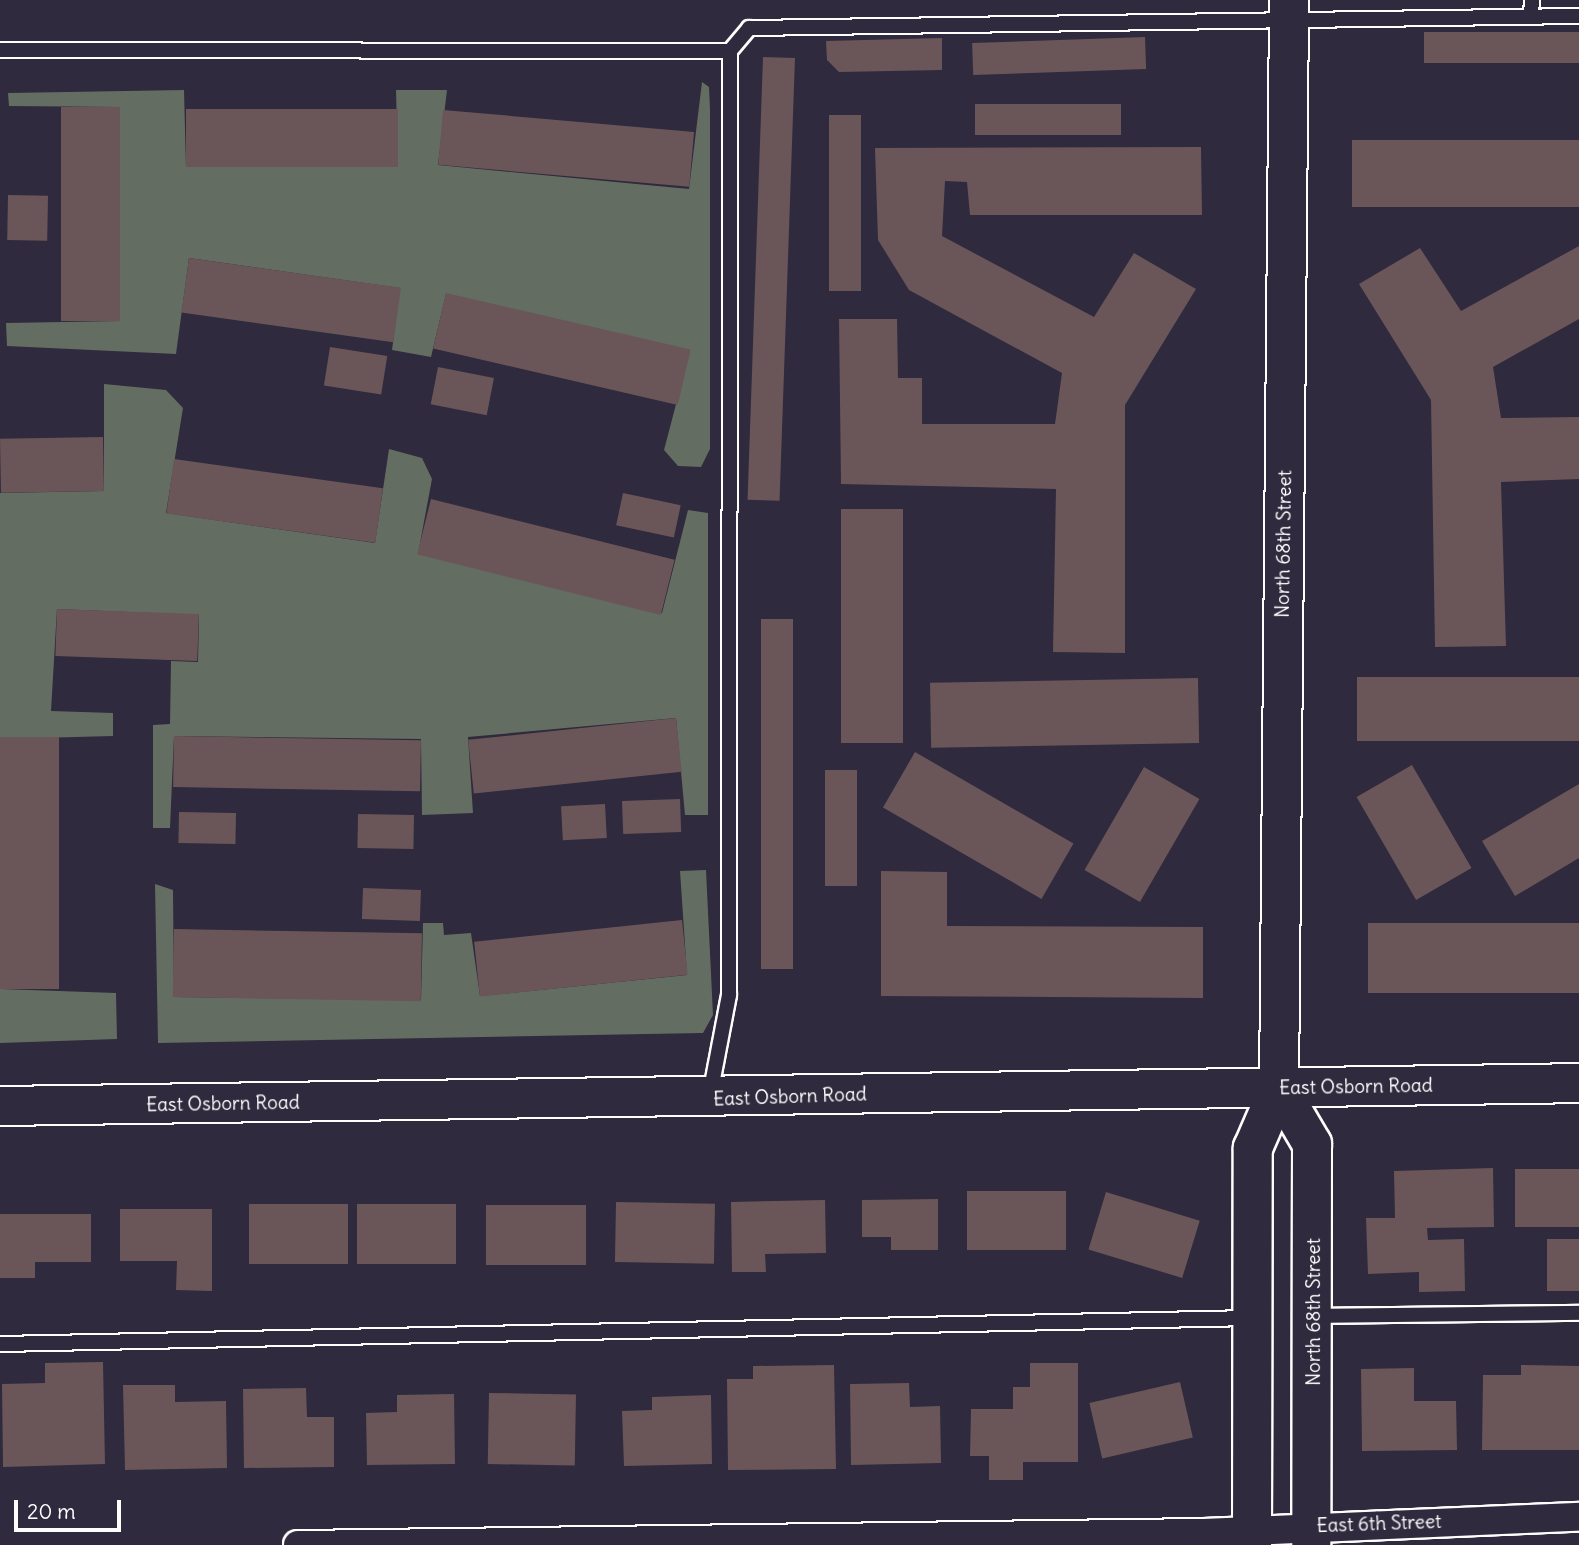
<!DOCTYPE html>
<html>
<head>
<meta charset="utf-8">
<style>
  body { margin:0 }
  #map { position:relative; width:1579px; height:1545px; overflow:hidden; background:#2f2a3d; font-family:Delius,sans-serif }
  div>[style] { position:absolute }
  .green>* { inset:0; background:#646d61 }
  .building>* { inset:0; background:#6a5658; transform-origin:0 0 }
  .roads { filter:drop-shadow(2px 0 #fff) drop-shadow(-2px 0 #fff) drop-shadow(0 2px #fff) drop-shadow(0 -2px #fff) }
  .lane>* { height:14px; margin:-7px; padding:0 7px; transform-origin:7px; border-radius:7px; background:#2f2a3d }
  .street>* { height:28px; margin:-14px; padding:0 14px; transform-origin:14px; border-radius:14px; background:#2f2a3d }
  .secondary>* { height:38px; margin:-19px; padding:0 19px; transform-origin:19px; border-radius:19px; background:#2f2a3d }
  span { translate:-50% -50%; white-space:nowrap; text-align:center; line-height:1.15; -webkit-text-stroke:7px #2f2a3d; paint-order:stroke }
  .street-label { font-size:19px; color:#fff }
  .scale { position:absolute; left:14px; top:1500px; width:107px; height:32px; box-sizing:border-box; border:4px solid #fff; border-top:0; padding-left:9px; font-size:21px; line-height:24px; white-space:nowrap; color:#fff; -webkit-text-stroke:5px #2f2a3d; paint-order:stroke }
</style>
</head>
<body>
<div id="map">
  <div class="green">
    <div style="clip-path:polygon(702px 82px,709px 87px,710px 109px,710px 449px,701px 467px,678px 466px,664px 450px,690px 351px,446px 294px,431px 357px,392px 350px,400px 288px,189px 258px,176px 354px,7px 346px,6px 323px,120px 321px,120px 107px,9px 106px,8px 93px,184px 90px,186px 167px,398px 167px,396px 90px,447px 90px,438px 165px,689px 189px)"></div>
    <div style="clip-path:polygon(104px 384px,166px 390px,183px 408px,166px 513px,375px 543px,389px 449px,422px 458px,432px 479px,418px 554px,662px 613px,688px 510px,708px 513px,708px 815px,685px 815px,676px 718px,468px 737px,473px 813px,422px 815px,421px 739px,174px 736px,170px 828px,153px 828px,153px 725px,170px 724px,171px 661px,198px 662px,199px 615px,57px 609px,51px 711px,113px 713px,113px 736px,0 739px,0 493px,104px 491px)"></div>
    <div style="clip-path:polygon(706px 870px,713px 1015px,703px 1033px,158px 1043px,155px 884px,173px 890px,174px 997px,421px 1000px,423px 923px,443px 923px,444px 935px,471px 933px,480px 996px,687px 975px,680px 871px)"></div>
    <div style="clip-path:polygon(0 878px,1px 989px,116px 993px,117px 1039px,0 1043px)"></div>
  </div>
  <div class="building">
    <div style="left:1579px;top:32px;width:31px;height:155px;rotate:90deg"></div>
    <div style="left:1145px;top:37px;width:32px;height:173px;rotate:88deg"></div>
    <div style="clip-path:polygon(942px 38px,942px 70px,839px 72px,827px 60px,826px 41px)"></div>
    <div style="left:763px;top:57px;width:32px;height:443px;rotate:2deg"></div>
    <div style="left:975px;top:104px;width:146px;height:31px"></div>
    <div style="left:61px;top:107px;width:59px;height:214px"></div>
    <div style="left:398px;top:109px;width:58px;height:212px;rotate:90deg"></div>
    <div style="left:443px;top:110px;width:252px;height:55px;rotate:5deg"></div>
    <div style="left:829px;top:115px;width:32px;height:176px"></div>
    <div style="left:1579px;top:140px;width:67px;height:227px;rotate:90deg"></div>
    <div style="clip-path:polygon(1201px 147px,1202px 215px,970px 215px,967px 182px,945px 181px,942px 236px,1094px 317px,1134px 253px,1196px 289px,1125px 405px,1125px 653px,1053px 652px,1056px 489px,841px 484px,839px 319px,897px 319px,898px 378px,922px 378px,922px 424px,1055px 424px,1062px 373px,909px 290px,878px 240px,875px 148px)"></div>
    <div style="left:8px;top:195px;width:40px;height:45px;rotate:1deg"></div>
    <div style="clip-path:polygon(1579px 246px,1579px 319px,1493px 367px,1501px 418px,1579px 417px,1579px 479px,1501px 482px,1506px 646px,1435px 647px,1431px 400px,1359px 284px,1420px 248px,1461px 311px)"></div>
    <div style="left:189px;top:258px;width:214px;height:55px;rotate:8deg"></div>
    <div style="left:446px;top:293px;width:251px;height:57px;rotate:13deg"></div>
    <div style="left:330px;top:347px;width:58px;height:39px;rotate:9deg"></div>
    <div style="left:438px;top:367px;width:57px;height:38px;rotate:11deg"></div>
    <div style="left:103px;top:437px;width:54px;height:103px;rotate:89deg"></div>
    <div style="left:174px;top:459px;width:211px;height:55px;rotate:8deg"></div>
    <div style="left:623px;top:493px;width:59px;height:33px;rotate:12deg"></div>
    <div style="left:431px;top:499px;width:251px;height:57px;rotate:14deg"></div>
    <div style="left:903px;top:509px;width:234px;height:62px;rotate:90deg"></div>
    <div style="left:57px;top:609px;width:142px;height:47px;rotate:2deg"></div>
    <div style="left:761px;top:619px;width:32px;height:350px"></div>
    <div style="left:1357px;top:677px;width:222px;height:64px"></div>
    <div style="left:1198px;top:678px;width:65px;height:268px;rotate:89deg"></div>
    <div style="left:676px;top:718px;width:54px;height:209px;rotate:84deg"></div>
    <div style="left:174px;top:736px;width:247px;height:51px;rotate:1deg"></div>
    <div style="left:59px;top:737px;width:252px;height:59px;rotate:90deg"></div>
    <div style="left:915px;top:752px;width:183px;height:64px;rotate:30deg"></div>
    <div style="left:1412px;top:765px;width:119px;height:64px;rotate:60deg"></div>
    <div style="left:1144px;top:767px;width:64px;height:119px;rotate:30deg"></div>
    <div style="left:825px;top:770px;width:32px;height:116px"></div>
    <div style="clip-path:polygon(1579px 784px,1579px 858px,1515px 896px,1482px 841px)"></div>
    <div style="left:680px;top:799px;width:33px;height:58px;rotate:88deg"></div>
    <div style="left:605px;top:804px;width:34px;height:44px;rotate:87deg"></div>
    <div style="left:179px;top:812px;width:57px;height:31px;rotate:1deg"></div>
    <div style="left:358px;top:814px;width:56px;height:34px;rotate:1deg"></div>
    <div style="clip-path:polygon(881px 871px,947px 872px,947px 926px,1203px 927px,1203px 998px,881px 996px)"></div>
    <div style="left:363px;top:888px;width:58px;height:31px;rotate:2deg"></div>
    <div style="left:682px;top:920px;width:55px;height:209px;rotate:84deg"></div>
    <div style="left:1368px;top:923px;width:211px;height:70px"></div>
    <div style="left:174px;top:929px;width:248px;height:68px;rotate:1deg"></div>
    <div style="clip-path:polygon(1493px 1168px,1494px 1227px,1427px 1228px,1428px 1240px,1464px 1239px,1465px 1291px,1419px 1292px,1419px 1272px,1368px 1274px,1366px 1218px,1395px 1218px,1394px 1171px)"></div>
    <div style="left:1579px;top:1169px;width:58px;height:64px;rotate:90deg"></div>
    <div style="left:967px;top:1191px;width:99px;height:59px"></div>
    <div style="left:1106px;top:1192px;width:98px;height:60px;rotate:17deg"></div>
    <div style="clip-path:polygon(938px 1199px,938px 1250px,891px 1250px,891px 1237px,862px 1237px,862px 1200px)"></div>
    <div style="clip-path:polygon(825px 1200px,826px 1253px,765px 1254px,766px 1272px,732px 1272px,731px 1202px)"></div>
    <div style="left:616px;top:1202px;width:99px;height:60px;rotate:1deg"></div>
    <div style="left:249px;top:1204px;width:99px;height:60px"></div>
    <div style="left:357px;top:1204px;width:99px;height:60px"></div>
    <div style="left:486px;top:1205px;width:100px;height:60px"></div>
    <div style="clip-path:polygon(120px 1209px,212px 1209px,212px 1291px,176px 1290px,177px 1261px,120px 1261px)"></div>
    <div style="clip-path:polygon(0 1214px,91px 1214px,91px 1262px,35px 1262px,35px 1278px,0 1278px)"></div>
    <div style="left:1547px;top:1239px;width:32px;height:52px"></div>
    <div style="clip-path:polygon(103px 1362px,105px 1464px,3px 1467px,2px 1384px,45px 1383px,45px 1363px)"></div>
    <div style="clip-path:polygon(1030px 1363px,1078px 1363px,1078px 1462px,1023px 1462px,1023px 1480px,989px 1480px,989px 1456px,970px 1456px,971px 1409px,1013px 1409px,1013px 1387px,1030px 1387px)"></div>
    <div style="clip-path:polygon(834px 1365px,836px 1469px,728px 1470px,727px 1379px,753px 1379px,753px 1366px)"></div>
    <div style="clip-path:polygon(1521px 1365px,1579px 1366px,1579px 1450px,1482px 1450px,1483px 1375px,1521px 1375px)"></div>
    <div style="clip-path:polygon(1414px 1368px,1414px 1401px,1456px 1401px,1457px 1450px,1362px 1451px,1361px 1369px)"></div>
    <div style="left:1180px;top:1382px;width:57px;height:93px;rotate:77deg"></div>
    <div style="clip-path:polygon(909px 1383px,910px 1407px,940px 1406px,941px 1463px,851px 1465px,850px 1384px)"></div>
    <div style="clip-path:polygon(123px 1385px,175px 1385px,175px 1402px,226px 1401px,227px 1468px,125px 1470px)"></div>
    <div style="clip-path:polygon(306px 1388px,307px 1417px,334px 1417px,334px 1467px,244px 1468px,243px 1389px)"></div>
    <div style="left:489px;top:1393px;width:87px;height:71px;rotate:1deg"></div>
    <div style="clip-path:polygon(454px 1394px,455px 1464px,367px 1465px,366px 1413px,397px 1412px,397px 1395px)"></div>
    <div style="clip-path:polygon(711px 1395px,712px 1464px,624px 1466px,622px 1411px,652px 1410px,652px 1397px)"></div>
  </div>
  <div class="roads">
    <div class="lane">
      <div style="left:1531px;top:17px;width:17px;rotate:-87deg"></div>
      <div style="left:0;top:50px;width:730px;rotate:0.08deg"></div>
      <div style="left:730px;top:51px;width:944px;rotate:90.06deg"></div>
      <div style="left:729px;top:995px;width:102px;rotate:100.8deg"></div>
      <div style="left:730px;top:51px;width:30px;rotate:-50deg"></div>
      <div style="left:749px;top:28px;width:830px;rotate:-0.83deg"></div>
      <div style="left:1315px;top:1316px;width:264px;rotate:-0.7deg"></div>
      <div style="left:0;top:1344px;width:1250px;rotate:-1.19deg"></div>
    </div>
    <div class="street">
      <div style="left:298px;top:1545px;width:908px;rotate:-0.76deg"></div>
      <div style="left:1206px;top:1533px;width:373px;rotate:-2.5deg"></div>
    </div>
    <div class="secondary">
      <div style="left:1279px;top:1088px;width:65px;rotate:59.5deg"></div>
      <div style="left:1312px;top:1144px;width:401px;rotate:90.1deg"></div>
      <div style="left:0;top:1106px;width:1579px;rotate:-0.83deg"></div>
      <div style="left:1252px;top:1545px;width:397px;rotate:-89.9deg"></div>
      <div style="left:1253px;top:1148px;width:65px;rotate:-66.6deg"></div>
      <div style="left:1279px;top:1088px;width:1088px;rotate:-89.47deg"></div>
    </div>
  </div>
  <div class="street-label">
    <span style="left:1284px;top:544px;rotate:-89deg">North 68th Street</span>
    <span style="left:1356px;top:1087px;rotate:-1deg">East Osborn Road</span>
    <span style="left:790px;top:1097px;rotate:-2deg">East Osborn Road</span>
    <span style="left:223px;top:1104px;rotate:-1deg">East Osborn Road</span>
    <span style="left:1314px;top:1312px;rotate:-90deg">North 68th Street</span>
    <span style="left:1379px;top:1524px;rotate:-2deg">East 6th Street</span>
  </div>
  <div class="scale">20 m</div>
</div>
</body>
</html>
